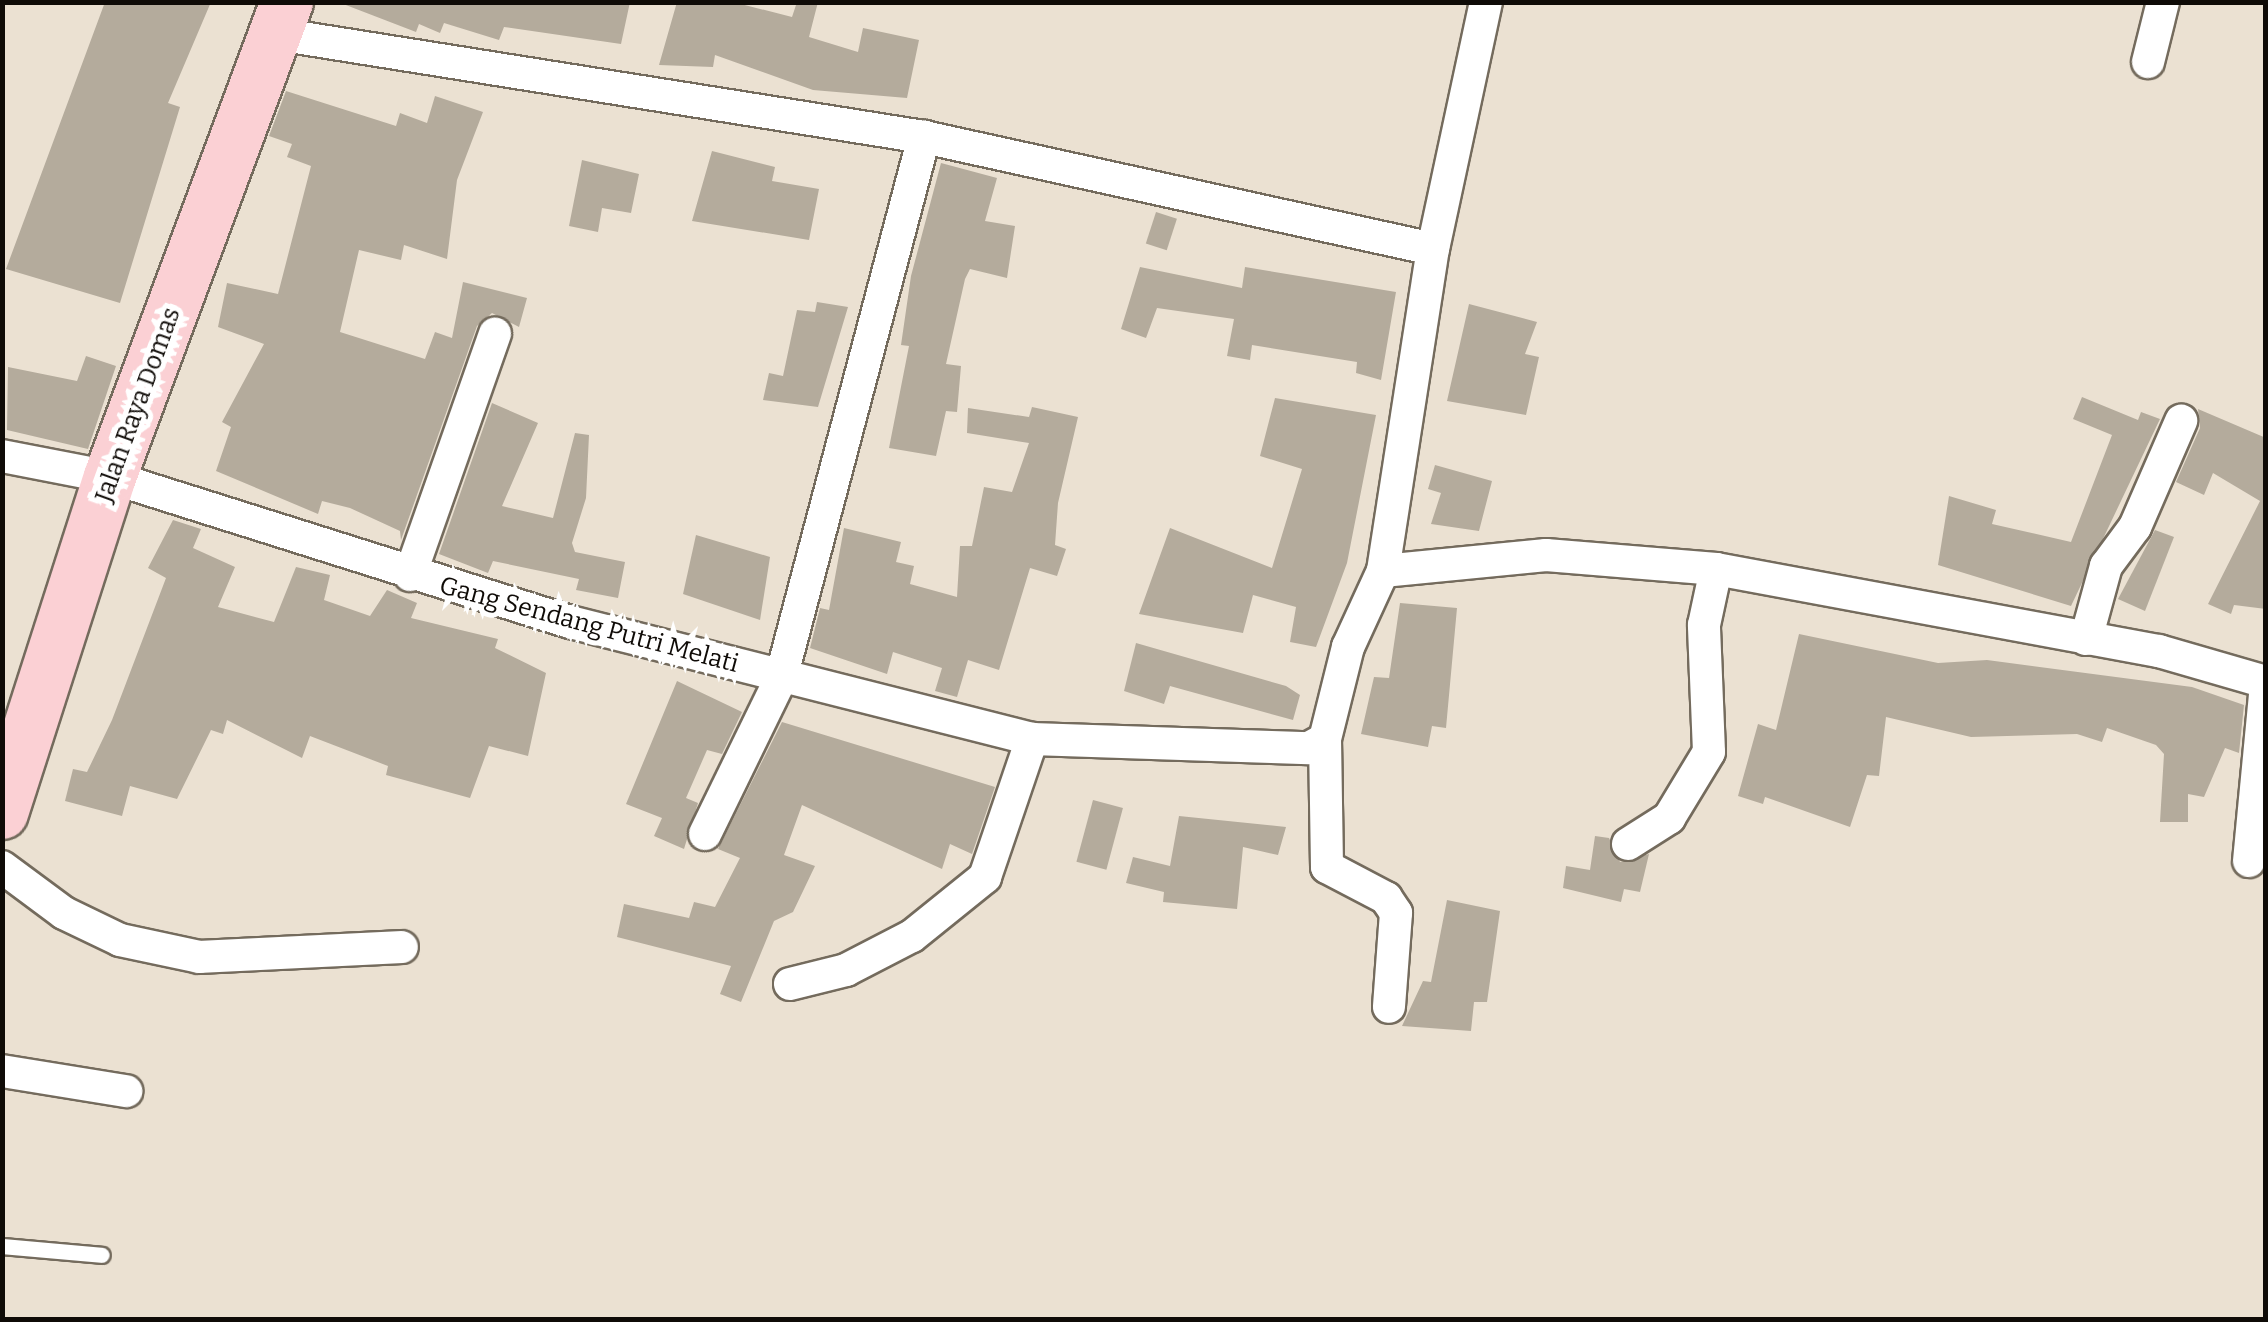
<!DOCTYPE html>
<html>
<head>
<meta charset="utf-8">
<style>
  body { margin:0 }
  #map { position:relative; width:2268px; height:1322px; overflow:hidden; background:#ebe1d2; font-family:Bitter,serif }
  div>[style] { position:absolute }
  .building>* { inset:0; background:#b4ab9c; transform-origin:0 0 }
  .roads { filter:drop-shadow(2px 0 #746b5d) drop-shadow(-2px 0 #746b5d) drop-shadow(0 2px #746b5d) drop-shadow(0 -2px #746b5d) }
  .service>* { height:15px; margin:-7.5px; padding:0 7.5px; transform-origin:7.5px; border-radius:7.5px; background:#fff }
  .minor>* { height:32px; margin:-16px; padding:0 16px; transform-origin:16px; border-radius:16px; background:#fff }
  .trunk>* { height:52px; margin:-26px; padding:0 26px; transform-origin:26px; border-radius:26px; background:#fbd0d4 }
  span { translate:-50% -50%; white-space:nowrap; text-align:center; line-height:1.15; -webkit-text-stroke:10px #fff; paint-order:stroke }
  .street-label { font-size:25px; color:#0f0b07 }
  .frame { position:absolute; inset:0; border:5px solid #0f0b07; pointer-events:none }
</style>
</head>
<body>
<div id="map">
  <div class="building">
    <div style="clip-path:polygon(105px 2px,211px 2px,168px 103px,180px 107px,120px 303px,6px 269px)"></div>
    <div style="clip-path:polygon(338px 2px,630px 2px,621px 44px,504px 27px,499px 40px,444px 23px,440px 33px,419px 24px,416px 32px)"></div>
    <div style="clip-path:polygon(677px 2px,733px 2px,792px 17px,797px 2px,818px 2px,809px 37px,858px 52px,863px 28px,919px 40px,907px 98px,813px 90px,715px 55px,713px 67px,659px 65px)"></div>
    <div style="clip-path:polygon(286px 91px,396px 126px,400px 113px,427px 123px,435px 96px,483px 112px,457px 180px,447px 259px,404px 245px,401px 260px,359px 250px,340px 332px,425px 359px,435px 332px,452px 338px,463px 282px,527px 298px,519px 327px,492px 313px,477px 326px,401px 540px,400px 531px,350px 508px,322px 501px,318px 514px,216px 471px,231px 427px,222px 422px,264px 344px,218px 327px,227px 283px,278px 294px,311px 166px,287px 157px,292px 144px,269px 136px)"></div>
    <div style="clip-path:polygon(712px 151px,775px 167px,772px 181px,819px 189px,809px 240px,692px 221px)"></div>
    <div style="clip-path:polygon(582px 160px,639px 174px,631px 213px,602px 208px,598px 232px,569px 226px)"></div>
    <div style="clip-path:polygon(941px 163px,997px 178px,985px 221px,1015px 226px,1007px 278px,970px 269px,965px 279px,946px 364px,961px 366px,957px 412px,946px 411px,936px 456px,889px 448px,909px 346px,901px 345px,911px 276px)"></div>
    <div style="left:1156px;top:212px;width:22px;height:33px;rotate:18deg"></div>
    <div style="clip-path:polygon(1140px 267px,1242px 288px,1245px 267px,1396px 292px,1381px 380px,1356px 373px,1357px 362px,1252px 345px,1250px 360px,1227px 356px,1234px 319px,1157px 308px,1146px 338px,1121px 329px)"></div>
    <div style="clip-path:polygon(817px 302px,848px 307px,818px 407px,763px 400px,769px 373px,783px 376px,797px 310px,815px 312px)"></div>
    <div style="clip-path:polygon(1469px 304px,1537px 322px,1525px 354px,1539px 357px,1526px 415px,1447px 401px)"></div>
    <div style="clip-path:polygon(86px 356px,116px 366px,88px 449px,7px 430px,8px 367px,77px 381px)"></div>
    <div style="clip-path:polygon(2082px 397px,2138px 420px,2141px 412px,2160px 419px,2071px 606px,1938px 565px,1949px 496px,1996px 510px,1992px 524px,2071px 542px,2112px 435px,2073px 419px)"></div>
    <div style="clip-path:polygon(1275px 398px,1376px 415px,1347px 563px,1316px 647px,1290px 642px,1296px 607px,1253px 595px,1243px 633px,1139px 614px,1170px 528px,1272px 568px,1302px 469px,1260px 456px)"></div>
    <div style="clip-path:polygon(492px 403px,538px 423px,502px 506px,553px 518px,575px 433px,589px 435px,586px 498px,572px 543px,575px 552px,625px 562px,618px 598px,576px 590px,579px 579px,493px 561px,488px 573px,439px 554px)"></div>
    <div style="clip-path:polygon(1032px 407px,1078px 417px,1058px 503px,1055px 545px,1066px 549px,1057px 576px,1030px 568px,999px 670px,968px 660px,957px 697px,935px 691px,942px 668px,893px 652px,887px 674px,810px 648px,820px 608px,829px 610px,844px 528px,901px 542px,896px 562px,914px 566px,910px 584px,957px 597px,960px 546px,972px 546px,984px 487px,1012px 492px,1029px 443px,967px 433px,968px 408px,1029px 417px)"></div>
    <div style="clip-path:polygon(2198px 409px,2266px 438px,2266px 609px,2234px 605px,2231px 614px,2208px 604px,2260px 501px,2213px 473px,2204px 495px,2176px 482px,2200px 428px)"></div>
    <div style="clip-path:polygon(1435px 465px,1492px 481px,1479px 531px,1431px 524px,1441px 493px,1428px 489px)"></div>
    <div style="clip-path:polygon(173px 520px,201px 529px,193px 548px,235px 567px,218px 607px,274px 622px,296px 567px,330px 575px,324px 600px,370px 616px,387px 590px,417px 603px,411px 618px,498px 639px,495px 648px,546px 673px,528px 756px,489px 746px,470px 798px,386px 775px,388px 766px,310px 736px,302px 758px,227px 720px,223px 734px,211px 730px,177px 799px,130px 786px,122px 816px,65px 801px,73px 769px,87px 772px,112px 720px,166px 578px,148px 568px)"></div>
    <div style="clip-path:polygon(2155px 530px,2174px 537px,2145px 611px,2118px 599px)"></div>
    <div style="clip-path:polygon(696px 535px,770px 557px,760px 620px,683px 594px)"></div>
    <div style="clip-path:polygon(1400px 603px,1457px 608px,1446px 728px,1432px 726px,1428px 747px,1361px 734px,1374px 677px,1389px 678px)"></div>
    <div style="clip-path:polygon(1799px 634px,1938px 663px,1987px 660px,2192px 687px,2244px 705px,2239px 753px,2225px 748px,2204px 797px,2188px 794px,2188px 822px,2160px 822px,2164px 754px,2156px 745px,2107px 728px,2102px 742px,2077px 734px,1971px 737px,1886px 717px,1879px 776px,1867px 775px,1850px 827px,1765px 797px,1763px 804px,1738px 796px,1758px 724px,1776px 730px)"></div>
    <div style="clip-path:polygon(1136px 643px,1286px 686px,1300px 695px,1293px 720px,1170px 686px,1164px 704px,1124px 691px)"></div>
    <div style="clip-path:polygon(677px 681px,742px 712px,722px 754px,707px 750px,686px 798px,698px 803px,684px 849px,654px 836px,662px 818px,626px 804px)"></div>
    <div style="clip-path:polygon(782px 722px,995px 787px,972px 854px,950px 844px,942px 869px,802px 805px,784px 855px,815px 866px,793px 912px,774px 921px,741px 1002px,720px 994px,731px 966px,617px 937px,624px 904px,689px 918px,694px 902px,715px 907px,740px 858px,718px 849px)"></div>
    <div style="left:1093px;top:800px;width:31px;height:64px;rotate:15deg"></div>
    <div style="clip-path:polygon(1179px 816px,1286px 827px,1278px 855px,1243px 847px,1237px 909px,1163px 902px,1164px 892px,1126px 883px,1133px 857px,1170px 866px)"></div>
    <div style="clip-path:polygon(1595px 836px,1609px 838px,1620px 862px,1649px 854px,1640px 892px,1624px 889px,1621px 902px,1563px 888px,1566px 866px,1590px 870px)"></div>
    <div style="clip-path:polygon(1447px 900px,1500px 911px,1487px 1002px,1474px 1002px,1471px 1031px,1402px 1026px,1423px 981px,1431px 982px)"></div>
  </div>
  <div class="roads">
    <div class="service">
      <div style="left:2px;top:1246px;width:100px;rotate:5.1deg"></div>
    </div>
    <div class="minor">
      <div style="left:277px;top:34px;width:655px;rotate:9.05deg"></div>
      <div style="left:924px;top:137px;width:521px;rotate:12.41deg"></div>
      <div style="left:2148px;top:62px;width:62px;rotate:-76deg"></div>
      <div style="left:2px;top:456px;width:110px;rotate:11deg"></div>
      <div style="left:110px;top:477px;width:482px;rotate:17.5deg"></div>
      <div style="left:570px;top:622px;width:477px;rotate:14.2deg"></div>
      <div style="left:1032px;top:739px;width:277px;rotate:1.9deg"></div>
      <div style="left:1309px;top:748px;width:18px;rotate:-29deg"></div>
      <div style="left:1325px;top:739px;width:95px;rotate:-76deg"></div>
      <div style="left:1348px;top:647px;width:84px;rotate:-65.3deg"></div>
      <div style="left:1383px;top:571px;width:326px;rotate:-81.2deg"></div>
      <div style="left:1433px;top:249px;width:253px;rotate:-77.9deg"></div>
      <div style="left:1383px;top:571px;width:164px;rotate:-5.6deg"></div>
      <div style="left:1546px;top:555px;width:171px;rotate:4.7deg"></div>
      <div style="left:1716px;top:569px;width:451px;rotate:10.5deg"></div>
      <div style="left:2159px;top:651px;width:111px;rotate:16.2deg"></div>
      <div style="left:410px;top:575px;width:256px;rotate:-70.6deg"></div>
      <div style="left:2086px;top:639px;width:76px;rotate:-74.7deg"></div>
      <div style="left:2106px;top:566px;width:49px;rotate:-53.4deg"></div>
      <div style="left:2135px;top:527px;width:116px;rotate:-66.5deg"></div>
      <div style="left:1325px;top:739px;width:128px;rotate:89.1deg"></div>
      <div style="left:1327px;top:867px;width:67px;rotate:27.7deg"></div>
      <div style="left:1386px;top:898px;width:18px;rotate:56deg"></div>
      <div style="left:1396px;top:913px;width:94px;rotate:94.3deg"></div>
      <div style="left:705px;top:834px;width:174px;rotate:-64deg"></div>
      <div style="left:781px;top:678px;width:560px;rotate:-75.19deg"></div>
      <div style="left:1628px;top:844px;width:49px;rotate:-32.4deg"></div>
      <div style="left:1669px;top:818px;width:77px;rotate:-58.8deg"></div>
      <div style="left:1709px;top:752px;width:127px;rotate:-92.3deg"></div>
      <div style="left:1704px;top:625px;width:57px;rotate:-77.9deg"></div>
      <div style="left:2249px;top:861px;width:178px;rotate:-84.5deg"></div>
      <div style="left:2px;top:867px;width:77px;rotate:36.6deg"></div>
      <div style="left:64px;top:913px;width:62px;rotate:25.7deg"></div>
      <div style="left:120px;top:940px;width:81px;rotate:12.1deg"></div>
      <div style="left:199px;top:957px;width:203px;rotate:-2.8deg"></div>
      <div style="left:790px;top:984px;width:58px;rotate:-14deg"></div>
      <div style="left:846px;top:970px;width:74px;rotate:-27.3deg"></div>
      <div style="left:912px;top:936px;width:94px;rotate:-38.9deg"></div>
      <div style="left:985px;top:877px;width:146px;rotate:-71.2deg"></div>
      <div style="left:2px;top:1071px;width:126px;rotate:9.2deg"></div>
    </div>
    <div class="trunk">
      <div style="left:2px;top:813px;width:353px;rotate:-72.2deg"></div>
      <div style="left:110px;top:477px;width:507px;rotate:-69.56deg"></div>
    </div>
  </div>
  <div class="street-label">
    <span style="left:138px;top:405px;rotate:-70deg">Jalan Raya Domas</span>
    <span style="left:589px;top:625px;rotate:15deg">Gang Sendang Putri Melati</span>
  </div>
  <div class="frame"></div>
</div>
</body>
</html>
